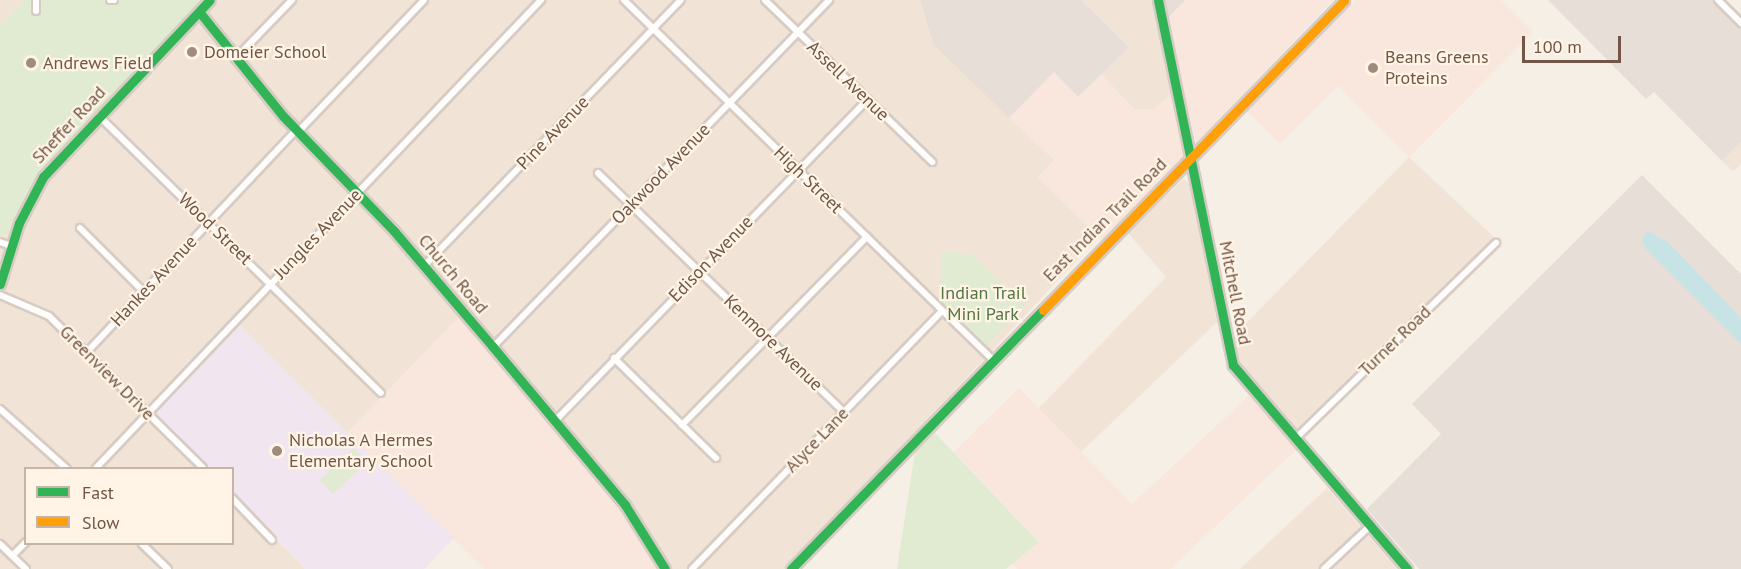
<!DOCTYPE html>
<html>
<head>
<meta charset="utf-8">
<style>
  body { margin:0 }
  #map { position:relative; width:1741px; height:569px; overflow:hidden; background:#f5efe6; font-family:"PT Sans",sans-serif }
  div>[style] { position:absolute }
  .residential>* { inset:0; background:#f1e4d6 }
  .commercial>* { inset:0; background:#f9e6dc }
  .industrial>* { inset:0; background:#e7dfd7 }
  .education>* { inset:0; background:#f1e5ef }
  .green>* { inset:0; background:#e1ebd1; transform-origin:0 0 }
  .water>* { inset:0; background:#c8e3e5 }
  .roads { filter:drop-shadow(2px 0 #d6ccc4) drop-shadow(-2px 0 #d6ccc4) drop-shadow(0 2px #d6ccc4) drop-shadow(0 -2px #d6ccc4) }
  .street>* { height:6px; margin:-3px; padding:0 3px; transform-origin:3px; border-radius:3px; background:#fefdfb }
  .fast>* { height:9px; margin:-4.5px; padding:0 4.5px; transform-origin:4.5px; border-radius:4.5px; background:#30b455 }
  .slow>* { height:9px; margin:-4.5px; padding:0 4.5px; transform-origin:4.5px; border-radius:4.5px; background:#ff9f0a }
  .dots>* { width:16px; height:16px; translate:-50% -50%; box-sizing:border-box; border:3px solid #fff4e5; border-radius:50% }
  span { translate:-50% -50%; white-space:nowrap; text-align:center; line-height:1.15; -webkit-text-stroke:4.5px #fff4e5; paint-order:stroke }
  .poi-label { font-size:18px; color:#715648 }
  .left { translate:0 -50%; text-align:left }
  .street-label { font-size:18px; color:#715648 }
  .park-label { font-size:18px; color:#527741 }
  .legend { position:absolute; left:24px; top:467px; width:210px; height:78px; box-sizing:border-box; background:#fff4e5; border:2px solid #c6b5a6; margin:0; padding:8px 10px; list-style:none; font-size:18px; color:#715648 }
  .legend li { display:flex; align-items:center; gap:12px; height:30px }
  .legend b { width:30px; border:2px solid #c6b5a6 }
  .scale { position:absolute; left:1522px; top:36px; width:99px; height:27px; box-sizing:border-box; border:3px solid #715648; border-top:0; padding-left:8px; font-size:18px; line-height:21px; white-space:nowrap; color:#715648; -webkit-text-stroke:4px #fff4e5; paint-order:stroke }
</style>
</head>
<body>
<div id="map">
  <div class="residential">
    <div style="clip-path:polygon(0 0,920px 0,933px 44px,1054px 160px,1038px 177px,1099px 237px,786px 569px,662px 569px,462px 314px,347px 433px,239px 325px,153px 414px,206px 468px,26px 468px,26px 544px,232px 544px,233px 495px,305px 569px,0 569px)"></div>
    <div style="clip-path:polygon(1081px 0,1154px 0,1174px 92px,1154px 109px,1134px 109px,1101px 74px,1129px 47px)"></div>
    <div style="clip-path:polygon(1741px 142px,1741px 164px,1733px 171px,1722px 161px)"></div>
    <div style="clip-path:polygon(1409px 157px,1496px 239px,1296px 436px,1236px 364px,1229px 341px)"></div>
    <div style="clip-path:polygon(1183px 179px,1191px 184px,1217px 322px,1081px 452px,1038px 409px,1166px 277px,1128px 233px)"></div>
    <div style="clip-path:polygon(1327px 488px,1397px 569px,1240px 569px)"></div>
  </div>
  <div class="commercial">
    <div style="clip-path:polygon(1185px 0,1333px 0,1196px 143px,1167px 19px)"></div>
    <div style="clip-path:polygon(1356px 0,1501px 0,1533px 32px,1409px 157px,1338px 86px,1280px 144px,1247px 111px)"></div>
    <div style="clip-path:polygon(1054px 72px,1078px 97px,1101px 74px,1134px 109px,1154px 109px,1174px 92px,1187px 155px,1103px 240px,1038px 177px,1054px 160px,1009px 118px)"></div>
    <div style="clip-path:polygon(462px 314px,623px 507px,662px 569px,484px 569px,347px 433px)"></div>
    <div style="clip-path:polygon(1019px 388px,1132px 504px,1251px 394px,1298px 448px,1170px 569px,1017px 569px,1012px 564px,1039px 541px,954px 452px)"></div>
  </div>
  <div class="industrial">
    <div style="clip-path:polygon(920px 0,1081px 0,1129px 47px,1078px 97px,1054px 72px,1009px 118px,933px 44px)"></div>
    <div style="clip-path:polygon(1163px 0,1185px 0,1167px 19px)"></div>
    <div style="clip-path:polygon(1548px 0,1712px 0,1741px 29px,1741px 142px,1722px 161px,1654px 92px,1646px 99px)"></div>
    <div style="clip-path:polygon(1642px 175px,1741px 274px,1741px 569px,1419px 569px,1367px 509px,1441px 434px,1412px 404px)"></div>
  </div>
  <div class="education">
    <div style="clip-path:polygon(239px 325px,454px 538px,424px 569px,305px 569px,233px 495px,232px 468px,206px 468px,153px 414px)"></div>
  </div>
  <div class="green">
    <div style="clip-path:polygon(24px 0,205px 0,43px 168px,10px 234px,0 236px,0 26px)"></div>
    <div style="clip-path:polygon(941px 251px,972px 254px,1025px 306px,987px 346px,940px 301px)"></div>
    <div style="clip-path:polygon(935px 433px,1039px 542px,1006px 569px,897px 569px,915px 452px)"></div>
    <div style="left:354px;top:448px;width:19px;height:47px;rotate:47deg"></div>
  </div>
  <div class="water">
    <div style="clip-path:polygon(1648px 231px,1669px 243px,1741px 318px,1741px 344px,1645px 248px,1642px 238px)"></div>
  </div>
  <div class="roads">
    <div class="street">
      <div style="left:36px;top:0;width:11px;rotate:90deg"></div>
      <div style="left:110px;top:0;width:4px"></div>
      <div style="left:624px;top:0;width:514px;rotate:44.29deg"></div>
      <div style="left:765px;top:0;width:233px;rotate:44.1deg"></div>
      <div style="left:1718px;top:0;width:33px;rotate:45deg"></div>
      <div style="left:235px;top:59px;width:82px;rotate:-46deg"></div>
      <div style="left:99px;top:116px;width:395px;rotate:44.5deg"></div>
      <div style="left:298px;top:132px;width:182px;rotate:-46.3deg"></div>
      <div style="left:598px;top:173px;width:343px;rotate:44.2deg"></div>
      <div style="left:80px;top:228px;width:91px;rotate:45deg"></div>
      <div style="left:0;top:242px;width:12px;rotate:20deg"></div>
      <div style="left:425px;top:265px;width:368px;rotate:-46deg"></div>
      <div style="left:0;top:295px;width:53px;rotate:23.2deg"></div>
      <div style="left:49px;top:316px;width:216px;rotate:44.6deg"></div>
      <div style="left:493px;top:347px;width:483px;rotate:-45.9deg"></div>
      <div style="left:87px;top:352px;width:305px;rotate:-46.7deg"></div>
      <div style="left:614px;top:358px;width:143px;rotate:44.4deg"></div>
      <div style="left:0;top:409px;width:89px;rotate:41.8deg"></div>
      <div style="left:555px;top:421px;width:449px;rotate:-45.8deg"></div>
      <div style="left:682px;top:425px;width:264px;rotate:-45.5deg"></div>
      <div style="left:1295px;top:439px;width:281px;rotate:-44.3deg"></div>
      <div style="left:96px;top:468px;width:646px;rotate:-46.44deg"></div>
      <div style="left:232px;top:498px;width:58px;rotate:46.4deg"></div>
      <div style="left:0;top:544px;width:36px;rotate:44deg"></div>
      <div style="left:142px;top:544px;width:36px;rotate:44deg"></div>
      <div style="left:12px;top:556px;width:20px;rotate:-45deg"></div>
      <div style="left:692px;top:569px;width:359px;rotate:-45.9deg"></div>
      <div style="left:1324px;top:569px;width:63px;rotate:-43.1deg"></div>
    </div>
    <div class="fast">
      <div style="left:1158px;top:0;width:373px;rotate:78.4deg"></div>
      <div style="left:1233px;top:365px;width:268px;rotate:49.5deg"></div>
      <div style="left:201px;top:14px;width:131px;rotate:51.2deg"></div>
      <div style="left:283px;top:116px;width:160px;rotate:46deg"></div>
      <div style="left:394px;top:231px;width:153px;rotate:49.5deg"></div>
      <div style="left:493px;top:347px;width:206px;rotate:50.1deg"></div>
      <div style="left:625px;top:505px;width:75px;rotate:58deg"></div>
      <div style="left:0;top:284px;width:64px;rotate:-72.7deg"></div>
      <div style="left:19px;top:223px;width:52px;rotate:-62.4deg"></div>
      <div style="left:43px;top:177px;width:243px;rotate:-46.7deg"></div>
      <div style="left:791px;top:569px;width:361px;rotate:-45.8deg"></div>
    </div>
    <div class="slow">
      <div style="left:1043px;top:310px;width:432px;rotate:-45.8deg"></div>
    </div>
  </div>
  <div class="dots">
    <div style="left:192px;top:52px;background:#9f8c7f"></div>
    <div style="left:31px;top:63px;background:#9f8c7f"></div>
    <div style="left:1373px;top:68px;background:#9f8c7f"></div>
    <div style="left:277px;top:451px;background:#9f8c7f"></div>
  </div>
  <div class="poi-label">
    <span class="left" style="left:204px;top:52px">Domeier School</span>
    <span class="left" style="left:1385px;top:68px">Beans Greens<br>Proteins</span>
    <span class="left" style="left:43px;top:63px">Andrews Field</span>
    <span class="left" style="left:289px;top:451px">Nicholas A Hermes<br>Elementary School</span>
  </div>
  <div class="street-label">
    <span style="left:848px;top:81px;rotate:44deg">Assell Avenue</span>
    <span style="left:69px;top:125px;rotate:-47deg">Sheffer Road</span>
    <span style="left:553px;top:133px;rotate:-46deg">Pine Avenue</span>
    <span style="left:661px;top:174px;rotate:-46deg">Oakwood Avenue</span>
    <span style="left:808px;top:180px;rotate:44deg">High Street</span>
    <span style="left:1105px;top:220px;rotate:-45deg">East Indian Trail Road</span>
    <span style="left:215px;top:229px;rotate:44deg">Wood Street</span>
    <span style="left:318px;top:234px;rotate:-46deg">Jungles Avenue</span>
    <span style="left:711px;top:259px;rotate:-46deg">Edison Avenue</span>
    <span style="left:453px;top:274px;rotate:50deg">Church Road</span>
    <span style="left:154px;top:281px;rotate:-47deg">Hankes Avenue</span>
    <span style="left:1235px;top:293px;rotate:79deg">Mitchell Road</span>
    <span style="left:1395px;top:341px;rotate:-44deg">Turner Road</span>
    <span style="left:773px;top:343px;rotate:44deg">Kenmore Avenue</span>
    <span style="left:107px;top:373px;rotate:45deg">Greenview Drive</span>
    <span style="left:817px;top:440px;rotate:-46deg">Alyce Lane</span>
  </div>
  <div class="park-label">
    <span style="left:983px;top:304px">Indian Trail<br>Mini Park</span>
  </div>
  <ul class="legend">
  <li><b style="height:8px;background:#30b455"></b>Fast</li>
  <li><b style="height:8px;background:#ff9f0a"></b>Slow</li>
  </ul>
  <div class="scale">100 m</div>
</div>
</body>
</html>
